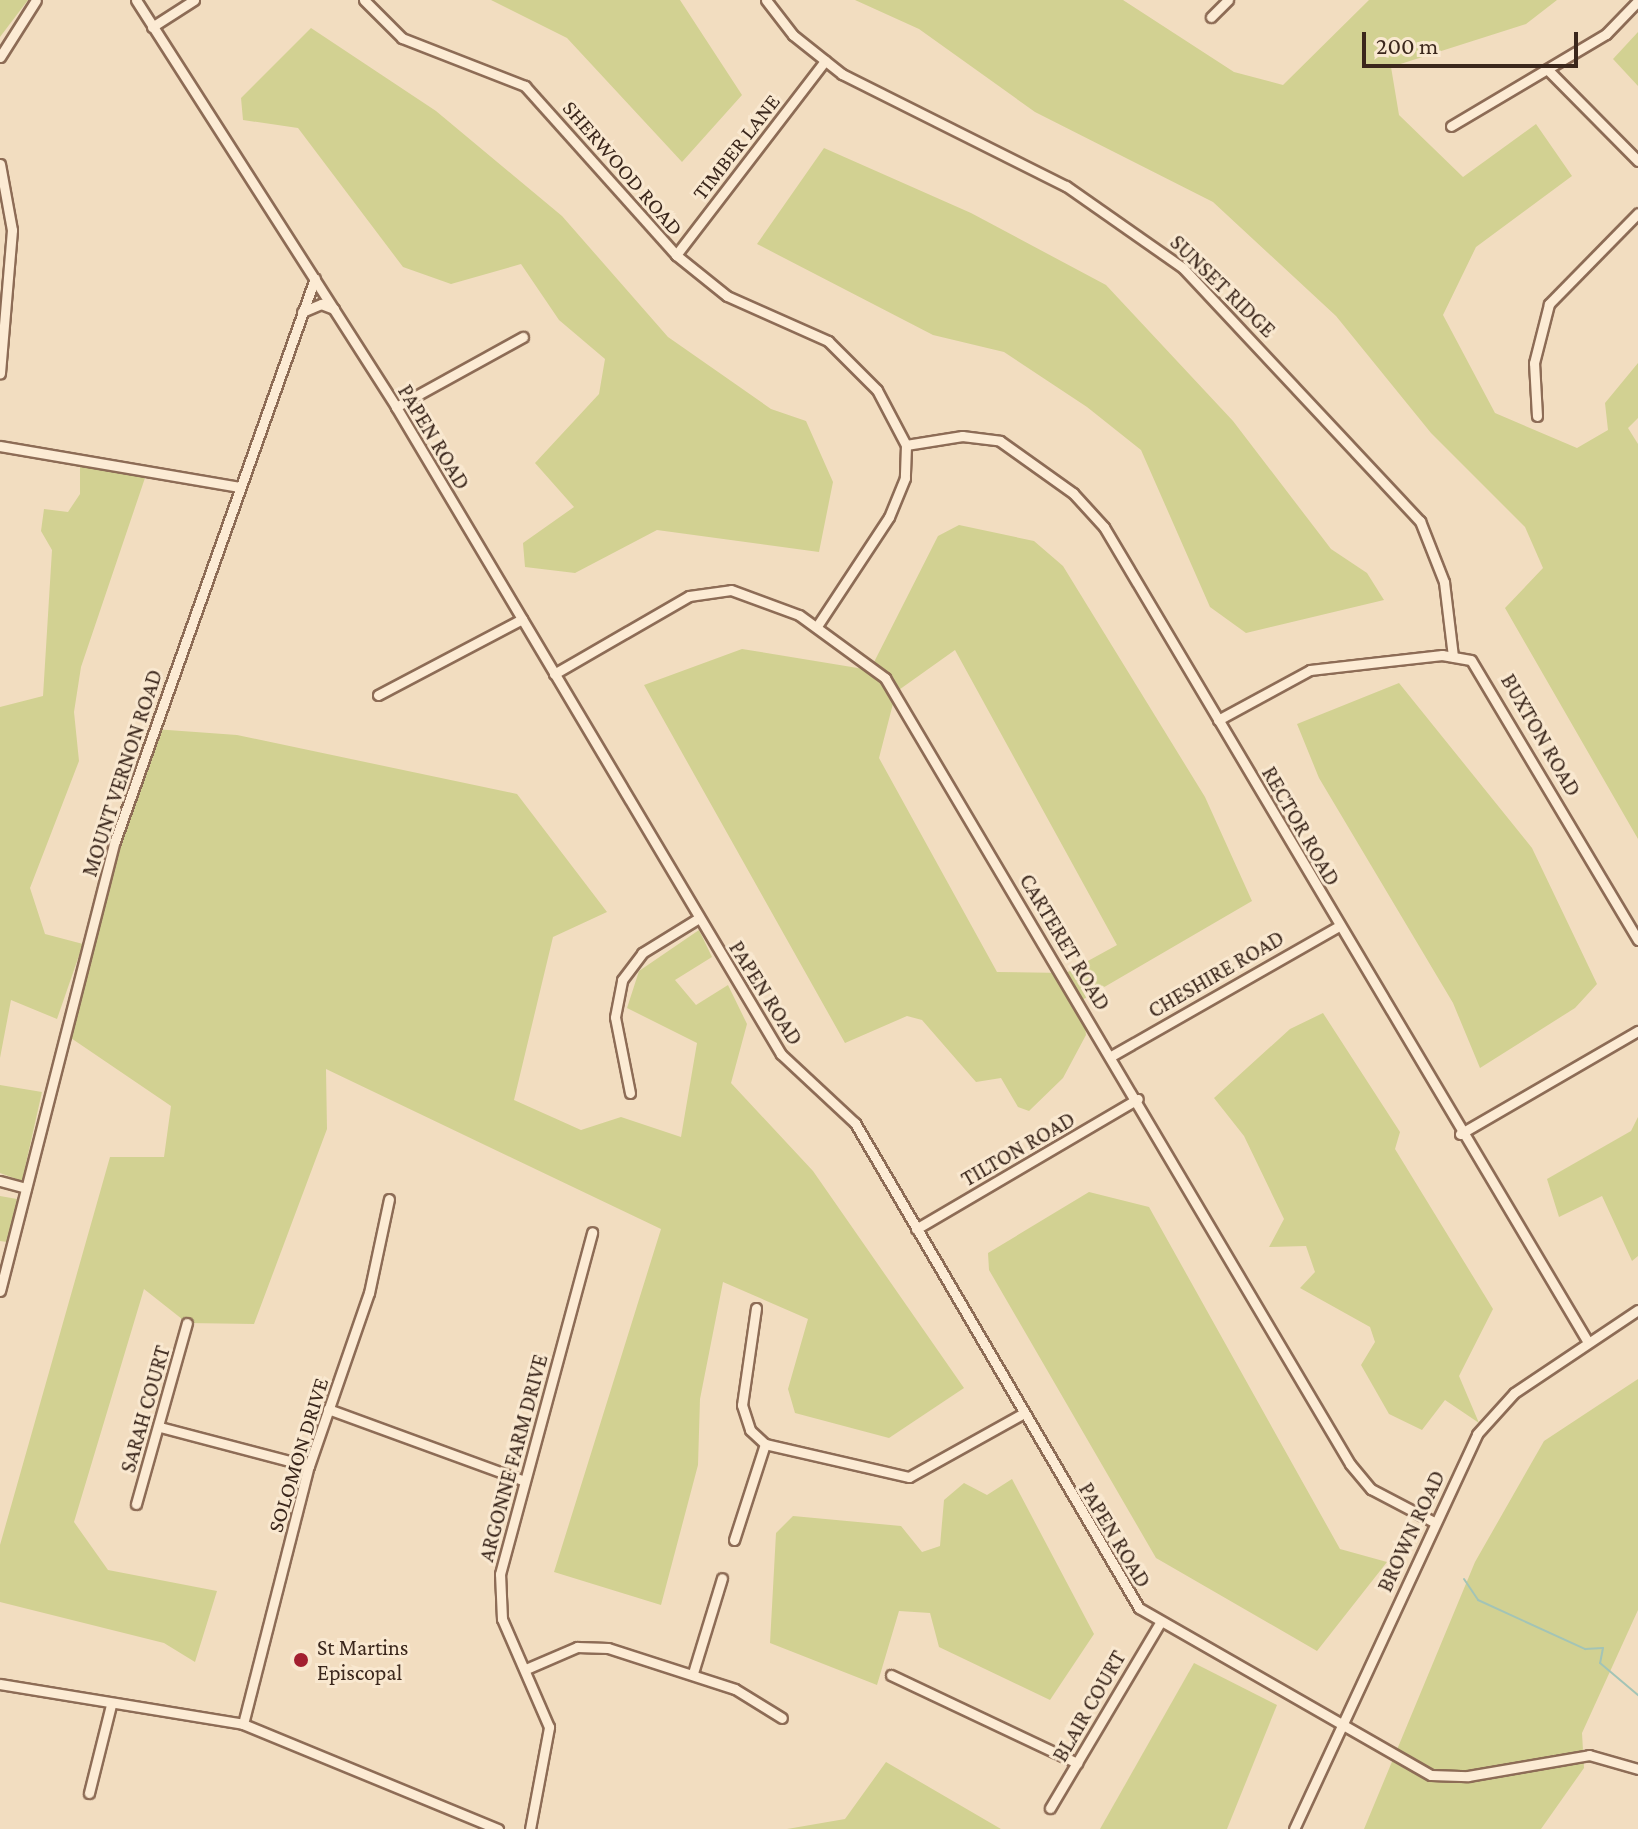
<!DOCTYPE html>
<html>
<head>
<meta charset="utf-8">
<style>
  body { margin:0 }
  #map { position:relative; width:1638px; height:1829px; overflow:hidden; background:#f2ddc0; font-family:"Crimson Pro",serif }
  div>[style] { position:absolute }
  .green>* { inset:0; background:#d2d192 }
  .stream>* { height:2px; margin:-1px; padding:0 1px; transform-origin:1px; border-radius:1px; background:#a3c4b6 }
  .roads { filter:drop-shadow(2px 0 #8d6c56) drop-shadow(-2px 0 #8d6c56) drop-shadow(0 2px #8d6c56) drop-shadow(0 -2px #8d6c56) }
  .minor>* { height:9px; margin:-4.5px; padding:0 4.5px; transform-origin:4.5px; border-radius:4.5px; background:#fcebd4 }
  .dots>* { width:22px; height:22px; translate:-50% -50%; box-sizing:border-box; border:4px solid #f9e8d0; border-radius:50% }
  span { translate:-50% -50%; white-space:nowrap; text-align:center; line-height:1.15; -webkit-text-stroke:6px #f9e8d0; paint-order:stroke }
  .street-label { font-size:22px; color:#3b271c }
  .poi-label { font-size:22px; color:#3b271c }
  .left { translate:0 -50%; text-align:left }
  .scale { position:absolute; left:1362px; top:32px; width:216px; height:36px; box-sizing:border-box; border:4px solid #3b271c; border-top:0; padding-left:10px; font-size:24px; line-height:28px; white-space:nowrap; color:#3b271c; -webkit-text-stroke:6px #f9e8d0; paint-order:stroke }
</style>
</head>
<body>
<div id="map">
  <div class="green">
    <div style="clip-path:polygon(0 0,28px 0,0 37px)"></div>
    <div style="clip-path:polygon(491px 0,680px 0,742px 95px,682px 162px,567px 38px)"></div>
    <div style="clip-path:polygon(855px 0,1123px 0,1234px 72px,1283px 85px,1369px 0,1557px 0,1526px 24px,1391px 67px,1399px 115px,1463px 177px,1536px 124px,1572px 176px,1476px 247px,1443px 315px,1495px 413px,1577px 448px,1608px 430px,1605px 403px,1638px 363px,1638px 418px,1628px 428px,1638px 444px,1638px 839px,1505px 608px,1543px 568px,1525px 527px,1431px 433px,1336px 316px,1213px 202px,1035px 112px,919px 29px)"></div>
    <div style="clip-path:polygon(311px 28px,436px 111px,562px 216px,668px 337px,771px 409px,806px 421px,833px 482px,819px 552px,657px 530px,575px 573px,525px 567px,523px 543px,574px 507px,535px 463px,599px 394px,605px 359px,559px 320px,521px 264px,451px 284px,403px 267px,298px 128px,243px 120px,241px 98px)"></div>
    <div style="clip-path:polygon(1638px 32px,1638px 86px,1613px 59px)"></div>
    <div style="clip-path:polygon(824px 148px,971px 213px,1106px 285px,1233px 421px,1331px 549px,1367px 573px,1384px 600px,1246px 633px,1210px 607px,1141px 450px,1087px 407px,1004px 352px,933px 335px,757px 244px)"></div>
    <div style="clip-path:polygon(80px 464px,147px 472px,81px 667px,74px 712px,79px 761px,30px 888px,45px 934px,83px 944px,57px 1019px,11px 1000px,0 1058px,0 707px,43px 696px,52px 550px,41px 531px,44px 509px,68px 512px,80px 494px)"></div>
    <div style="clip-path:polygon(evenodd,959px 525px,1034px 541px,1063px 566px,1205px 797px,1252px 901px,1082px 1000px,1086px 1035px,1063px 1078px,1029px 1111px,1018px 1107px,1001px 1078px,976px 1082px,922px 1020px,907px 1016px,845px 1043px,644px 685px,742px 649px,870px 670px,938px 536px,959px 525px,955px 650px,1117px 945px,1066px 973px,997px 972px,879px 758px,896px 692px,955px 650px)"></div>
    <div style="clip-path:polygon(1399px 683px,1532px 848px,1597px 984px,1575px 1008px,1480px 1068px,1453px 1003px,1319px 778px,1297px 724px)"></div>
    <div style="clip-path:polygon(154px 729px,237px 735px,517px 794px,607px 912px,553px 937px,514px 1100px,581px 1130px,621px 1117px,681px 1137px,697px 1043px,627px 1008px,639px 971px,699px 930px,712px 957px,675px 980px,696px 1005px,728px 985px,747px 1024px,731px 1083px,813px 1171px,964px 1388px,889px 1438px,795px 1413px,788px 1389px,808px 1319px,723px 1282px,700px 1399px,698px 1465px,661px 1605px,554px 1572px,661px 1229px,326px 1069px,327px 1129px,254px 1324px,187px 1323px,144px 1289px,74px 1522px,108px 1570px,217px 1591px,195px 1662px,164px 1643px,0 1602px,0 1545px,110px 1157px,164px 1157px,171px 1106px,65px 1034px,115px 841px)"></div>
    <div style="clip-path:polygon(1323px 1013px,1400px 1132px,1395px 1149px,1493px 1309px,1459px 1376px,1479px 1423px,1445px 1400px,1422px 1430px,1389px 1414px,1361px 1365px,1375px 1342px,1370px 1327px,1300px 1288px,1315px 1272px,1306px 1246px,1269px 1247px,1284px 1219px,1244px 1136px,1214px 1098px,1290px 1029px)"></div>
    <div style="clip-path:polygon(0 1085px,42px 1092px,22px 1181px,0 1173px)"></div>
    <div style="clip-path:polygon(1638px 1117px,1638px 1256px,1632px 1261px,1602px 1196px,1559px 1217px,1547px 1179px,1631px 1131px)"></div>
    <div style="clip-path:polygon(1089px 1192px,1149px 1207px,1340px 1549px,1387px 1562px,1317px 1651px,1156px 1558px,989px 1270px,988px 1253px)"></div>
    <div style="clip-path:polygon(0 1196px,17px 1199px,7px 1242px,0 1241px)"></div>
    <div style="clip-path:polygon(1638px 1379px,1638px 1610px,1582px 1733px,1584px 1768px,1541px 1829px,1364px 1829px,1475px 1562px,1544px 1441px)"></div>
    <div style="clip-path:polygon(1012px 1479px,1094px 1634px,1050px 1700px,939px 1647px,930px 1613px,899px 1611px,877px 1685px,770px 1643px,776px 1533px,793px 1516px,901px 1526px,922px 1552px,940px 1546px,944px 1500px,964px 1483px,987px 1495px)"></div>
    <div style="clip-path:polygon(1194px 1663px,1277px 1705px,1227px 1829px,1100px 1829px)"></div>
    <div style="clip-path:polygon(886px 1762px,1001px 1829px,787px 1829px,845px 1819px)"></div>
  </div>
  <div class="stream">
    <div style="left:1464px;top:1579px;width:25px;rotate:56deg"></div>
    <div style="left:1478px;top:1600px;width:118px;rotate:24.6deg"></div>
    <div style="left:1585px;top:1649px;width:18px;rotate:-3deg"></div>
    <div style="left:1603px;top:1648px;width:15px;rotate:101deg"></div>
    <div style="left:1600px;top:1663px;width:50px;rotate:40.1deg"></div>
  </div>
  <div class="roads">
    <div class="minor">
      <div style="left:136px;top:0;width:483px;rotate:57.4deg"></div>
      <div style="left:396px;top:407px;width:753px;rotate:59.25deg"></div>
      <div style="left:781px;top:1054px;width:101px;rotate:43deg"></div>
      <div style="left:855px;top:1123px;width:562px;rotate:59.65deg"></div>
      <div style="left:1139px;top:1608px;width:336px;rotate:29.8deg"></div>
      <div style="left:1431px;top:1775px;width:37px;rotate:2deg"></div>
      <div style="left:1468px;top:1776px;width:123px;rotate:-9.8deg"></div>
      <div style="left:1589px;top:1755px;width:51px;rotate:15.9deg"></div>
      <div style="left:364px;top:0;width:54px;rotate:45deg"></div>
      <div style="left:402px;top:38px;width:132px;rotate:21.3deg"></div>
      <div style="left:525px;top:86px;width:227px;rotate:48.2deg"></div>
      <div style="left:676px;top:255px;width:65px;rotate:38.8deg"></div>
      <div style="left:727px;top:296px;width:111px;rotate:24deg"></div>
      <div style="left:828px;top:341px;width:69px;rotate:45deg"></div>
      <div style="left:877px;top:390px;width:62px;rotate:62.2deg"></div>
      <div style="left:906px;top:445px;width:33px;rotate:92deg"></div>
      <div style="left:905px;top:478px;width:42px;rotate:112.3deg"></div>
      <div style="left:889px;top:517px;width:131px;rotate:123.4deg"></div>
      <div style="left:766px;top:0;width:44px;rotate:52.4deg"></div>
      <div style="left:793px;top:35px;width:63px;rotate:38.5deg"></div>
      <div style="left:842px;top:74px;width:250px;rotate:26.6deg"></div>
      <div style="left:1066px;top:186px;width:143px;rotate:35deg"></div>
      <div style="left:1183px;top:268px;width:347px;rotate:46.9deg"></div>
      <div style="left:1420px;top:521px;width:66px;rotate:68.5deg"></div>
      <div style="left:1444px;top:582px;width:75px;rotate:83.1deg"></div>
      <div style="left:1211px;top:17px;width:24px;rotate:-45deg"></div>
      <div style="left:152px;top:27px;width:50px;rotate:-32.7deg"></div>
      <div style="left:0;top:57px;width:67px;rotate:-57.7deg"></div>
      <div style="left:1548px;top:70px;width:128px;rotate:45.3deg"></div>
      <div style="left:1451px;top:126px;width:180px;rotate:-30.7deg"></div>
      <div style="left:1606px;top:34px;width:46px;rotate:-45.9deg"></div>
      <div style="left:0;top:164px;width:67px;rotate:79.7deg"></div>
      <div style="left:12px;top:230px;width:144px;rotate:94.8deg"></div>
      <div style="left:676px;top:255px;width:245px;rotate:-52.5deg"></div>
      <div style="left:302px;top:312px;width:21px;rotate:-23deg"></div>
      <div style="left:321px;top:304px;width:14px;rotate:21deg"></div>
      <div style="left:396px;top:407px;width:145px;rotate:-28.9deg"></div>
      <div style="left:1537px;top:416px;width:53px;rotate:-93.2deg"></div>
      <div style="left:1534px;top:363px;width:61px;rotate:-75.7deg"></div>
      <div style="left:1549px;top:304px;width:127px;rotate:-45.6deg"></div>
      <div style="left:906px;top:445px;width:57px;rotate:-9.1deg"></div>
      <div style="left:962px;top:436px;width:38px;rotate:7deg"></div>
      <div style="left:1000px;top:441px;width:90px;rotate:35.5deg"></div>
      <div style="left:1073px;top:493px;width:46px;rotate:47.6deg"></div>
      <div style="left:1104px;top:527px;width:948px;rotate:59.3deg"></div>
      <div style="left:0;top:446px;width:243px;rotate:9.7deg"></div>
      <div style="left:554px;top:674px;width:156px;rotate:-30deg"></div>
      <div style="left:689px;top:596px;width:42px;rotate:-8.1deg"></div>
      <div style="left:731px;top:590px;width:72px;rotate:20.2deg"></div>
      <div style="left:799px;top:615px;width:107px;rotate:36.2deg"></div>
      <div style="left:885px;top:678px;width:913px;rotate:59.39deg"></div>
      <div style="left:1350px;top:1464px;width:33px;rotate:50deg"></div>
      <div style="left:1371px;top:1489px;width:71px;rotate:27.6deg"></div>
      <div style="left:378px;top:695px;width:163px;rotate:-27.8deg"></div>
      <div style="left:1218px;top:720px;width:105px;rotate:-28.5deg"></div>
      <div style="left:1310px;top:670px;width:133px;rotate:-6.5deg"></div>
      <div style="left:1442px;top:655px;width:29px;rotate:10deg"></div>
      <div style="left:1471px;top:660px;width:326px;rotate:59.2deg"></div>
      <div style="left:1113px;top:1055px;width:260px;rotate:-29.7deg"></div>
      <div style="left:630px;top:1093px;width:77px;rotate:-101.2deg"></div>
      <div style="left:615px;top:1017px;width:38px;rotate:-79deg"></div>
      <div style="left:622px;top:980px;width:34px;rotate:-53deg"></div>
      <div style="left:642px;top:953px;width:67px;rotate:-31.6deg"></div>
      <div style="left:1460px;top:1134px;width:206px;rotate:-30.1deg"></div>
      <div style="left:0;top:1181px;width:27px;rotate:15deg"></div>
      <div style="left:916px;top:1229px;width:257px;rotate:-30.4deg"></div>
      <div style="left:0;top:1291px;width:464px;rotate:-75.7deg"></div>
      <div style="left:115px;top:841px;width:597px;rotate:-70.44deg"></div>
      <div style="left:756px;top:1308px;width:98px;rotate:98.2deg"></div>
      <div style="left:742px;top:1405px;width:26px;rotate:72deg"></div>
      <div style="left:750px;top:1430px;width:21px;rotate:43deg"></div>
      <div style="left:328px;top:1409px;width:207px;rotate:20.1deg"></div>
      <div style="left:160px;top:1427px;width:154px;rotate:14.7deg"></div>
      <div style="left:136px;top:1504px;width:188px;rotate:-74.3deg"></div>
      <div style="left:734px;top:1540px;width:101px;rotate:-72.1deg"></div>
      <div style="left:765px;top:1444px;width:148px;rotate:12.9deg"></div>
      <div style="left:909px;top:1477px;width:129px;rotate:-29.1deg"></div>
      <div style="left:526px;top:1669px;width:56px;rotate:-23.3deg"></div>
      <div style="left:577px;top:1647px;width:31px;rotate:2deg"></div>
      <div style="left:608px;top:1648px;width:133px;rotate:17.9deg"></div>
      <div style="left:735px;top:1689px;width:55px;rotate:31.7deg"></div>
      <div style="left:693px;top:1673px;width:99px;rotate:-73deg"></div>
      <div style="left:891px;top:1675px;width:206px;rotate:25.3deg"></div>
      <div style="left:0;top:1684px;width:246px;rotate:9.3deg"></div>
      <div style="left:243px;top:1724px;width:276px;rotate:22.4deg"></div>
      <div style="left:243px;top:1724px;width:266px;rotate:-75.7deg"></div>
      <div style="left:309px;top:1466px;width:183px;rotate:-70.9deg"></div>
      <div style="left:369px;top:1293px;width:96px;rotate:-78deg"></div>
      <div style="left:89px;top:1793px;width:91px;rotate:-76deg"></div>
      <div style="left:1050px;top:1808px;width:215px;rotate:-59.3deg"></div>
      <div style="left:530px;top:1829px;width:104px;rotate:-79.4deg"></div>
      <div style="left:549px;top:1727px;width:118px;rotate:-113.5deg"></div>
      <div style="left:502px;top:1619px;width:45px;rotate:-92.5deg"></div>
      <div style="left:500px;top:1574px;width:354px;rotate:-74.9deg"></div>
      <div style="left:1294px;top:1829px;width:435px;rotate:-65.1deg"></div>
      <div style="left:1477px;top:1434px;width:55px;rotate:-47.9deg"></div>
      <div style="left:1514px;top:1393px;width:149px;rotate:-33.8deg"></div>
    </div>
  </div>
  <div class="dots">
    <div style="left:301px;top:1660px;background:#a31f30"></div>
  </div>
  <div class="street-label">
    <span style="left:736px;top:147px;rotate:-52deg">TIMBER LANE</span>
    <span style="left:623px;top:168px;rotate:49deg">SHERWOOD ROAD</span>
    <span style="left:1223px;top:286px;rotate:44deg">SUNSET RIDGE</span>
    <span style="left:434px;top:437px;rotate:59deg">PAPEN ROAD</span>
    <span style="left:1541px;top:735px;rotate:60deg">BUXTON ROAD</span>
    <span style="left:122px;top:773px;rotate:-72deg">MOUNT VERNON ROAD</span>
    <span style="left:1301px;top:826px;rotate:60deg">RECTOR ROAD</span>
    <span style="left:1065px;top:942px;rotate:59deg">CARTERET ROAD</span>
    <span style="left:1216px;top:974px;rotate:-30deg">CHESHIRE ROAD</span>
    <span style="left:766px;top:993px;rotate:58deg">PAPEN ROAD</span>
    <span style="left:1018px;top:1149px;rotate:-30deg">TILTON ROAD</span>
    <span style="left:145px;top:1409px;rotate:-74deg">SARAH COURT</span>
    <span style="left:298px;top:1455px;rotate:-73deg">SOLOMON DRIVE</span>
    <span style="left:513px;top:1458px;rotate:-75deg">ARGONNE FARM DRIVE</span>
    <span style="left:1411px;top:1531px;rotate:-65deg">BROWN ROAD</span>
    <span style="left:1115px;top:1535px;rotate:59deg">PAPEN ROAD</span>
    <span style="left:1089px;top:1706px;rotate:-60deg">BLAIR COURT</span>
  </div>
  <div class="poi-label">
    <span class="left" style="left:317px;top:1660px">St Martins<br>Episcopal</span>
  </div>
  <div class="scale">200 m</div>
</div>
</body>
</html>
